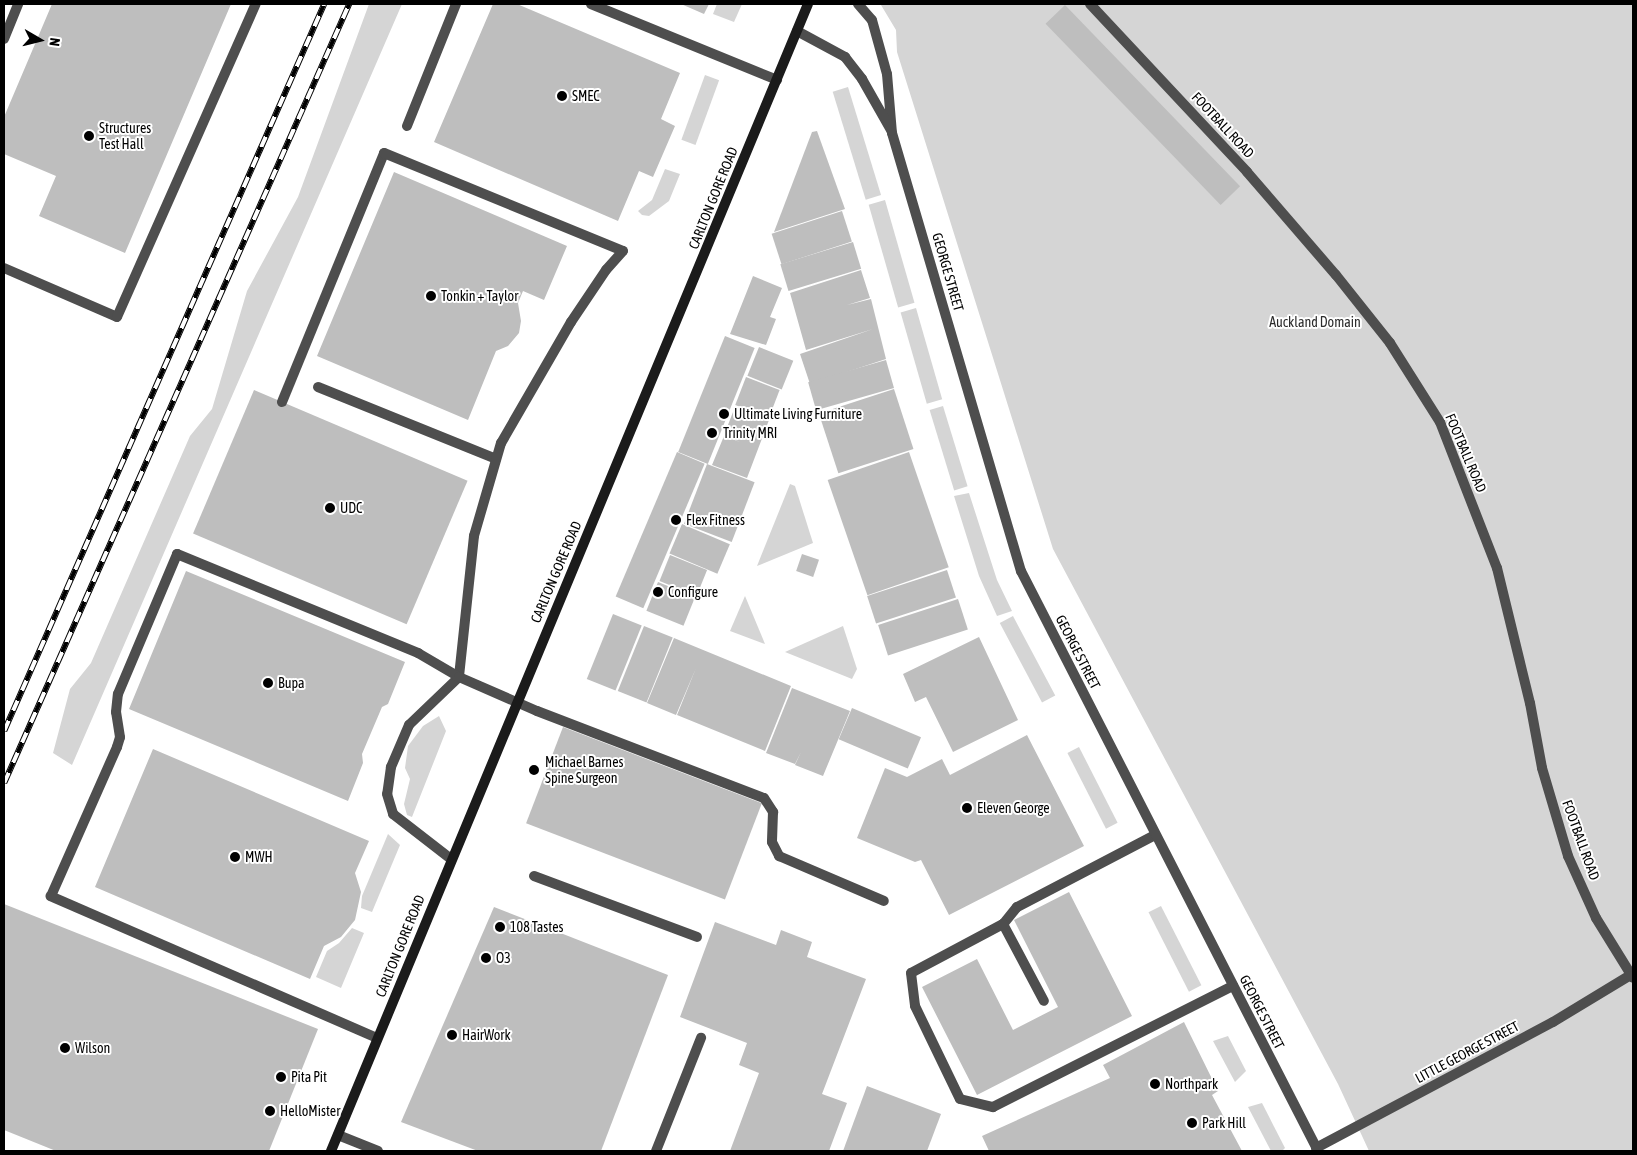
<!DOCTYPE html>
<html>
<head>
<meta charset="utf-8">
<style>
  body { margin:0 }
  #map { position:relative; width:1637px; height:1155px; overflow:hidden; background:#fff; font-family:"Asap Condensed",sans-serif }
  div>[style] { position:absolute }
  .green>* { inset:0; background:#d5d5d5; transform-origin:0 0 }
  .building>* { inset:0; background:#bebebe; transform-origin:0 0 }
  .service>* { height:10px; margin:-5px; padding:0 5px; transform-origin:5px; border-radius:5px; background:#4e4e4e }
  .minor>* { height:10px; margin:-5px; padding:0 5px; transform-origin:5px; border-radius:5px; background:#4e4e4e }
  .secondary>* { height:10px; margin:-5px; padding:0 5px; transform-origin:5px; border-radius:5px; background:#1b1b1b }
  .rail>* { height:5.5px; margin-top:-2.75px; transform-origin:0; background:repeating-linear-gradient(90deg,#fff 0 11px,#000 0 22px); box-sizing:border-box; border-block:1px solid #000 }
  .dots>* { width:14px; height:14px; translate:-50% -50%; box-sizing:border-box; border:2px solid #fff; border-radius:50% }
  span { translate:-50% -50%; white-space:nowrap; text-align:center; line-height:1.15; -webkit-text-stroke:4px #fff; paint-order:stroke }
  .poi-label { font-size:14px; color:#000 }
  .left { translate:0 -50%; text-align:left }
  .street-label { font-size:14px; color:#000 }
  .park-label { font-size:14px; color:#2c2c2c }
  .frame { position:absolute; inset:0; border:5px solid #000; pointer-events:none }
  .north { position:absolute; left:15px; top:15px; width:50px; height:50px; -webkit-text-stroke:4px #fff; paint-order:stroke; rotate:98deg; font-size:14px; font-weight:700; line-height:20px; text-align:center; color:#000 }
  .north::after { content:''; display:block; margin:auto; width:18px; height:22px; background:#000; clip-path:polygon(50% 0,100% 100%,50% 72%,0 100%) }
</style>
</head>
<body>
<div id="map">
  <div class="green">
    <div style="clip-path:polygon(369px 4px,402px 4px,72px 765px,53px 753px,70px 689px,91px 663px,190px 436px,212px 409px,247px 291px,298px 197px)"></div>
    <div style="clip-path:polygon(717px 4px,742px 4px,734px 22px,713px 14px)"></div>
    <div style="clip-path:polygon(1633px 4px,1633px 1151px,1369px 1151px,1338px 1084px,1053px 549px,897px 52px,896px 30px,881px 5px)"></div>
    <div style="left:705px;top:75px;width:15px;height:69px;rotate:20deg"></div>
    <div style="left:848px;top:87px;width:113px;height:16px;rotate:73deg"></div>
    <div style="clip-path:polygon(665px 169px,680px 174px,669px 201px,649px 216px,642px 215px,638px 211px,652px 200px)"></div>
    <div style="left:885px;top:200px;width:107px;height:17px;rotate:74deg"></div>
    <div style="left:916px;top:308px;width:95px;height:16px;rotate:74deg"></div>
    <div style="left:943px;top:406px;width:84px;height:14px;rotate:73deg"></div>
    <div style="clip-path:polygon(790px 484px,795px 486px,813px 543px,757px 566px)"></div>
    <div style="clip-path:polygon(969px 493px,997px 580px,1012px 611px,997px 616px,979px 576px,954px 496px)"></div>
    <div style="clip-path:polygon(745px 596px,765px 644px,730px 631px)"></div>
    <div style="left:1013px;top:616px;width:90px;height:15px;rotate:62deg"></div>
    <div style="clip-path:polygon(843px 626px,857px 669px,852px 679px,785px 652px)"></div>
    <div style="clip-path:polygon(439px 716px,446px 731px,412px 817px,407px 815px,404px 804px,410px 779px,405px 768px,408px 746px,423px 726px)"></div>
    <div style="left:1079px;top:747px;width:85px;height:13px;rotate:63deg"></div>
    <div style="clip-path:polygon(388px 834px,400px 845px,372px 912px,361px 908px,362px 896px)"></div>
    <div style="left:1161px;top:906px;width:89px;height:14px;rotate:63deg"></div>
    <div style="clip-path:polygon(352px 928px,364px 933px,341px 988px,316px 977px,327px 951px,339px 943px)"></div>
    <div style="clip-path:polygon(1228px 1036px,1246px 1071px,1235px 1082px,1213px 1041px)"></div>
    <div style="clip-path:polygon(1262px 1103px,1285px 1148px,1282px 1151px,1271px 1151px,1248px 1107px)"></div>
  </div>
  <div class="building">
    <div style="clip-path:polygon(52px 4px,231px 4px,125px 253px,39px 216px,56px 176px,4px 154px,4px 117px)"></div>
    <div style="clip-path:polygon(493px 4px,517px 4px,680px 73px,661px 119px,675px 126px,653px 177px,639px 171px,618px 221px,434px 142px)"></div>
    <div style="clip-path:polygon(681px 4px,709px 4px,704px 14px)"></div>
    <div style="left:1065px;top:5px;width:252px;height:27px;rotate:46deg"></div>
    <div style="clip-path:polygon(817px 131px,845px 209px,774px 232px,812px 132px)"></div>
    <div style="clip-path:polygon(394px 172px,567px 246px,544px 300px,523px 291px,518px 303px,521px 321px,519px 333px,508px 346px,496px 351px,468px 420px,317px 356px)"></div>
    <div style="left:842px;top:211px;width:32px;height:74px;rotate:72deg"></div>
    <div style="left:853px;top:242px;width:28px;height:76px;rotate:73deg"></div>
    <div style="clip-path:polygon(861px 270px,870px 298px,847px 305px,871px 299px,886px 359px,810px 384px,800px 354px,873px 329px,806px 350px,790px 293px)"></div>
    <div style="clip-path:polygon(753px 276px,782px 288px,770px 317px,776px 319px,766px 345px,730px 334px)"></div>
    <div style="left:725px;top:336px;width:32px;height:125px;rotate:22deg"></div>
    <div style="left:759px;top:347px;width:37px;height:31px;rotate:22deg"></div>
    <div style="left:886px;top:360px;width:29px;height:81px;rotate:74deg"></div>
    <div style="left:746px;top:377px;width:36px;height:30px;rotate:21deg"></div>
    <div style="left:894px;top:389px;width:63px;height:79px;rotate:72deg"></div>
    <div style="left:254px;top:390px;width:232px;height:156px;rotate:23deg"></div>
    <div style="clip-path:polygon(735px 407px,769px 420px,747px 478px,712px 465px,724px 436px,740px 442px,724px 435px)"></div>
    <div style="left:677px;top:452px;width:30px;height:157px;rotate:23deg"></div>
    <div style="left:909px;top:452px;width:122px;height:86px;rotate:71deg"></div>
    <div style="left:707px;top:464px;width:51px;height:64px;rotate:21deg"></div>
    <div style="left:682px;top:524px;width:52px;height:32px;rotate:23deg"></div>
    <div style="left:802px;top:554px;width:18px;height:18px;rotate:19deg"></div>
    <div style="left:670px;top:555px;width:40px;height:28px;rotate:22deg"></div>
    <div style="left:947px;top:570px;width:29px;height:84px;rotate:72deg"></div>
    <div style="clip-path:polygon(186px 571px,405px 662px,388px 704px,382px 707px,362px 754px,363px 763px,348px 801px,129px 709px)"></div>
    <div style="left:658px;top:582px;width:40px;height:31px;rotate:22deg"></div>
    <div style="left:958px;top:599px;width:32px;height:84px;rotate:72deg"></div>
    <div style="left:613px;top:614px;width:31px;height:70px;rotate:22deg"></div>
    <div style="left:644px;top:626px;width:31px;height:70px;rotate:22deg"></div>
    <div style="clip-path:polygon(979px 637px,1018px 720px,953px 752px,926px 697px,915px 702px,903px 674px)"></div>
    <div style="clip-path:polygon(674px 638px,791px 686px,765px 751px,677px 715px,696px 668px,676px 715px,647px 703px)"></div>
    <div style="clip-path:polygon(792px 688px,850px 711px,823px 776px,795px 765px,801px 752px,795px 764px,766px 753px)"></div>
    <div style="left:852px;top:708px;width:75px;height:34px;rotate:23deg"></div>
    <div style="left:563px;top:727px;width:213px;height:103px;rotate:21deg"></div>
    <div style="clip-path:polygon(1027px 735px,1084px 846px,949px 915px,921px 860px,915px 862px,857px 838px,885px 768px,907px 777px,942px 759px,950px 775px)"></div>
    <div style="clip-path:polygon(153px 749px,369px 841px,355px 873px,361px 892px,355px 920px,341px 937px,324px 946px,310px 979px,95px 887px)"></div>
    <div style="clip-path:polygon(1069px 892px,1132px 1016px,977px 1095px,922px 987px,977px 959px,1013px 1030px,1058px 1007px,1014px 920px)"></div>
    <div style="clip-path:polygon(4px 904px,318px 1029px,269px 1151px,56px 1151px,4px 1130px)"></div>
    <div style="clip-path:polygon(494px 907px,668px 975px,601px 1151px,478px 1151px,401px 1122px)"></div>
    <div style="clip-path:polygon(715px 922px,776px 945px,781px 930px,812px 942px,807px 957px,866px 979px,822px 1094px,847px 1103px,829px 1151px,730px 1151px,759px 1073px,739px 1065px,747px 1043px,680px 1017px)"></div>
    <div style="clip-path:polygon(1184px 1022px,1218px 1091px,1212px 1095px,1242px 1151px,989px 1151px,982px 1136px,1110px 1078px,1103px 1065px)"></div>
    <div style="clip-path:polygon(867px 1086px,941px 1114px,927px 1151px,843px 1151px)"></div>
  </div>
  <div class="service">
    <div style="left:591px;top:4px;width:201px;rotate:22.2deg"></div>
    <div style="left:4px;top:39px;width:38px;rotate:-68deg"></div>
    <div style="left:407px;top:126px;width:131px;rotate:-68.1deg"></div>
    <div style="left:4px;top:268px;width:123px;rotate:23.4deg"></div>
    <div style="left:117px;top:317px;width:342px;rotate:-66.1deg"></div>
    <div style="left:318px;top:387px;width:192px;rotate:22deg"></div>
    <div style="left:282px;top:402px;width:269px;rotate:-67.7deg"></div>
    <div style="left:384px;top:153px;width:258px;rotate:22.3deg"></div>
    <div style="left:623px;top:251px;width:25px;rotate:132deg"></div>
    <div style="left:606px;top:270px;width:63px;rotate:123.9deg"></div>
    <div style="left:571px;top:322px;width:140px;rotate:120deg"></div>
    <div style="left:501px;top:443px;width:97px;rotate:106.2deg"></div>
    <div style="left:474px;top:536px;width:142px;rotate:96.1deg"></div>
    <div style="left:459px;top:677px;width:69px;rotate:136.2deg"></div>
    <div style="left:409px;top:725px;width:46px;rotate:113.2deg"></div>
    <div style="left:391px;top:767px;width:27px;rotate:98deg"></div>
    <div style="left:387px;top:794px;width:21px;rotate:73deg"></div>
    <div style="left:393px;top:814px;width:73px;rotate:37.8deg"></div>
    <div style="left:1155px;top:835px;width:156px;rotate:152.4deg"></div>
    <div style="left:1017px;top:907px;width:22px;rotate:129deg"></div>
    <div style="left:1003px;top:924px;width:104px;rotate:152deg"></div>
    <div style="left:911px;top:973px;width:33px;rotate:83deg"></div>
    <div style="left:915px;top:1006px;width:103px;rotate:64.2deg"></div>
    <div style="left:960px;top:1099px;width:34px;rotate:14deg"></div>
    <div style="left:993px;top:1107px;width:269px;rotate:-26.8deg"></div>
    <div style="left:534px;top:876px;width:174px;rotate:20.5deg"></div>
    <div style="left:1003px;top:924px;width:87px;rotate:62deg"></div>
    <div style="left:377px;top:1038px;width:356px;rotate:-156.5deg"></div>
    <div style="left:51px;top:896px;width:163px;rotate:-66.1deg"></div>
    <div style="left:117px;top:747px;width:10px;rotate:-73deg"></div>
    <div style="left:120px;top:737px;width:25px;rotate:-99deg"></div>
    <div style="left:116px;top:712px;width:18px;rotate:-84deg"></div>
    <div style="left:118px;top:694px;width:152px;rotate:-67.1deg"></div>
    <div style="left:177px;top:554px;width:261px;rotate:22.3deg"></div>
    <div style="left:418px;top:653px;width:48px;rotate:30.3deg"></div>
    <div style="left:459px;top:677px;width:85px;rotate:23.6deg"></div>
    <div style="left:537px;top:711px;width:243px;rotate:21deg"></div>
    <div style="left:764px;top:798px;width:17px;rotate:57deg"></div>
    <div style="left:773px;top:812px;width:30px;rotate:92deg"></div>
    <div style="left:772px;top:842px;width:16px;rotate:63deg"></div>
    <div style="left:779px;top:856px;width:114px;rotate:23.2deg"></div>
    <div style="left:656px;top:1151px;width:122px;rotate:-68.3deg"></div>
  </div>
  <div class="minor">
    <div style="left:858px;top:4px;width:21px;rotate:49deg"></div>
    <div style="left:872px;top:20px;width:56px;rotate:74.5deg"></div>
    <div style="left:887px;top:74px;width:59px;rotate:85.2deg"></div>
    <div style="left:892px;top:133px;width:457px;rotate:73.6deg"></div>
    <div style="left:1021px;top:571px;width:652px;rotate:62.88deg"></div>
    <div style="left:1090px;top:4px;width:230px;rotate:46.9deg"></div>
    <div style="left:1247px;top:172px;width:136px;rotate:49.2deg"></div>
    <div style="left:1336px;top:275px;width:87px;rotate:51.5deg"></div>
    <div style="left:1390px;top:343px;width:93px;rotate:57.7deg"></div>
    <div style="left:1440px;top:422px;width:157px;rotate:68.7deg"></div>
    <div style="left:1497px;top:568px;width:139px;rotate:76.3deg"></div>
    <div style="left:1530px;top:703px;width:66px;rotate:79.5deg"></div>
    <div style="left:1542px;top:768px;width:92px;rotate:73.5deg"></div>
    <div style="left:1568px;top:856px;width:68px;rotate:65.7deg"></div>
    <div style="left:1596px;top:918px;width:70px;rotate:58.3deg"></div>
    <div style="left:797px;top:31px;width:55px;rotate:28.4deg"></div>
    <div style="left:845px;top:57px;width:28px;rotate:52deg"></div>
    <div style="left:862px;top:79px;width:59px;rotate:60.4deg"></div>
    <div style="left:338px;top:1135px;width:43px;rotate:21.8deg"></div>
    <div style="left:1316px;top:1148px;width:268px;rotate:-28deg"></div>
    <div style="left:1553px;top:1022px;width:89px;rotate:-31.2deg"></div>
  </div>
  <div class="secondary">
    <div style="left:331px;top:1151px;width:1242px;rotate:-67.42deg"></div>
  </div>
  <div class="rail">
    <div style="left:4px;top:731px;width:794px;rotate:-66.24deg"></div>
    <div style="left:4px;top:783px;width:852px;rotate:-66.11deg"></div>
  </div>
  <div class="dots">
    <div style="left:562px;top:96px;background:#000"></div>
    <div style="left:89px;top:136px;background:#000"></div>
    <div style="left:431px;top:296px;background:#000"></div>
    <div style="left:724px;top:414px;background:#000"></div>
    <div style="left:712px;top:433px;background:#000"></div>
    <div style="left:330px;top:508px;background:#000"></div>
    <div style="left:676px;top:520px;background:#000"></div>
    <div style="left:658px;top:592px;background:#000"></div>
    <div style="left:268px;top:683px;background:#000"></div>
    <div style="left:534px;top:770px;background:#000"></div>
    <div style="left:967px;top:808px;background:#000"></div>
    <div style="left:235px;top:857px;background:#000"></div>
    <div style="left:500px;top:927px;background:#000"></div>
    <div style="left:486px;top:958px;background:#000"></div>
    <div style="left:452px;top:1035px;background:#000"></div>
    <div style="left:65px;top:1048px;background:#000"></div>
    <div style="left:281px;top:1077px;background:#000"></div>
    <div style="left:1155px;top:1084px;background:#000"></div>
    <div style="left:270px;top:1111px;background:#000"></div>
    <div style="left:1192px;top:1123px;background:#000"></div>
  </div>
  <div class="poi-label">
    <span class="left" style="left:572px;top:96px">SMEC</span>
    <span class="left" style="left:99px;top:136px">Structures<br>Test Hall</span>
    <span class="left" style="left:441px;top:296px">Tonkin + Taylor</span>
    <span class="left" style="left:734px;top:414px">Ultimate Living Furniture</span>
    <span class="left" style="left:723px;top:433px">Trinity MRI</span>
    <span class="left" style="left:340px;top:508px">UDC</span>
    <span class="left" style="left:686px;top:520px">Flex Fitness</span>
    <span class="left" style="left:668px;top:592px">Configure</span>
    <span class="left" style="left:278px;top:683px">Bupa</span>
    <span class="left" style="left:545px;top:770px">Michael Barnes<br>Spine Surgeon</span>
    <span class="left" style="left:977px;top:808px">Eleven George</span>
    <span class="left" style="left:245px;top:857px">MWH</span>
    <span class="left" style="left:510px;top:927px">108 Tastes</span>
    <span class="left" style="left:496px;top:958px">O3</span>
    <span class="left" style="left:462px;top:1035px">HairWork</span>
    <span class="left" style="left:75px;top:1048px">Wilson</span>
    <span class="left" style="left:291px;top:1077px">Pita Pit</span>
    <span class="left" style="left:1165px;top:1084px">Northpark</span>
    <span class="left" style="left:280px;top:1111px">HelloMister</span>
    <span class="left" style="left:1202px;top:1123px">Park Hill</span>
  </div>
  <div class="street-label">
    <span style="left:1223px;top:125px;rotate:47deg">FOOTBALL ROAD</span>
    <span style="left:713px;top:198px;rotate:-68deg">CARLTON GORE ROAD</span>
    <span style="left:948px;top:272px;rotate:74deg">GEORGE STREET</span>
    <span style="left:1466px;top:453px;rotate:67deg">FOOTBALL ROAD</span>
    <span style="left:556px;top:572px;rotate:-67deg">CARLTON GORE ROAD</span>
    <span style="left:1078px;top:652px;rotate:63deg">GEORGE STREET</span>
    <span style="left:1581px;top:840px;rotate:70deg">FOOTBALL ROAD</span>
    <span style="left:400px;top:946px;rotate:-68deg">CARLTON GORE ROAD</span>
    <span style="left:1262px;top:1012px;rotate:63deg">GEORGE STREET</span>
    <span style="left:1467px;top:1052px;rotate:-28deg">LITTLE GEORGE STREET</span>
  </div>
  <div class="park-label">
    <span style="left:1315px;top:322px">Auckland Domain</span>
  </div>
  <div class="frame"></div>
  <div class="north">N</div>
</div>
</body>
</html>
